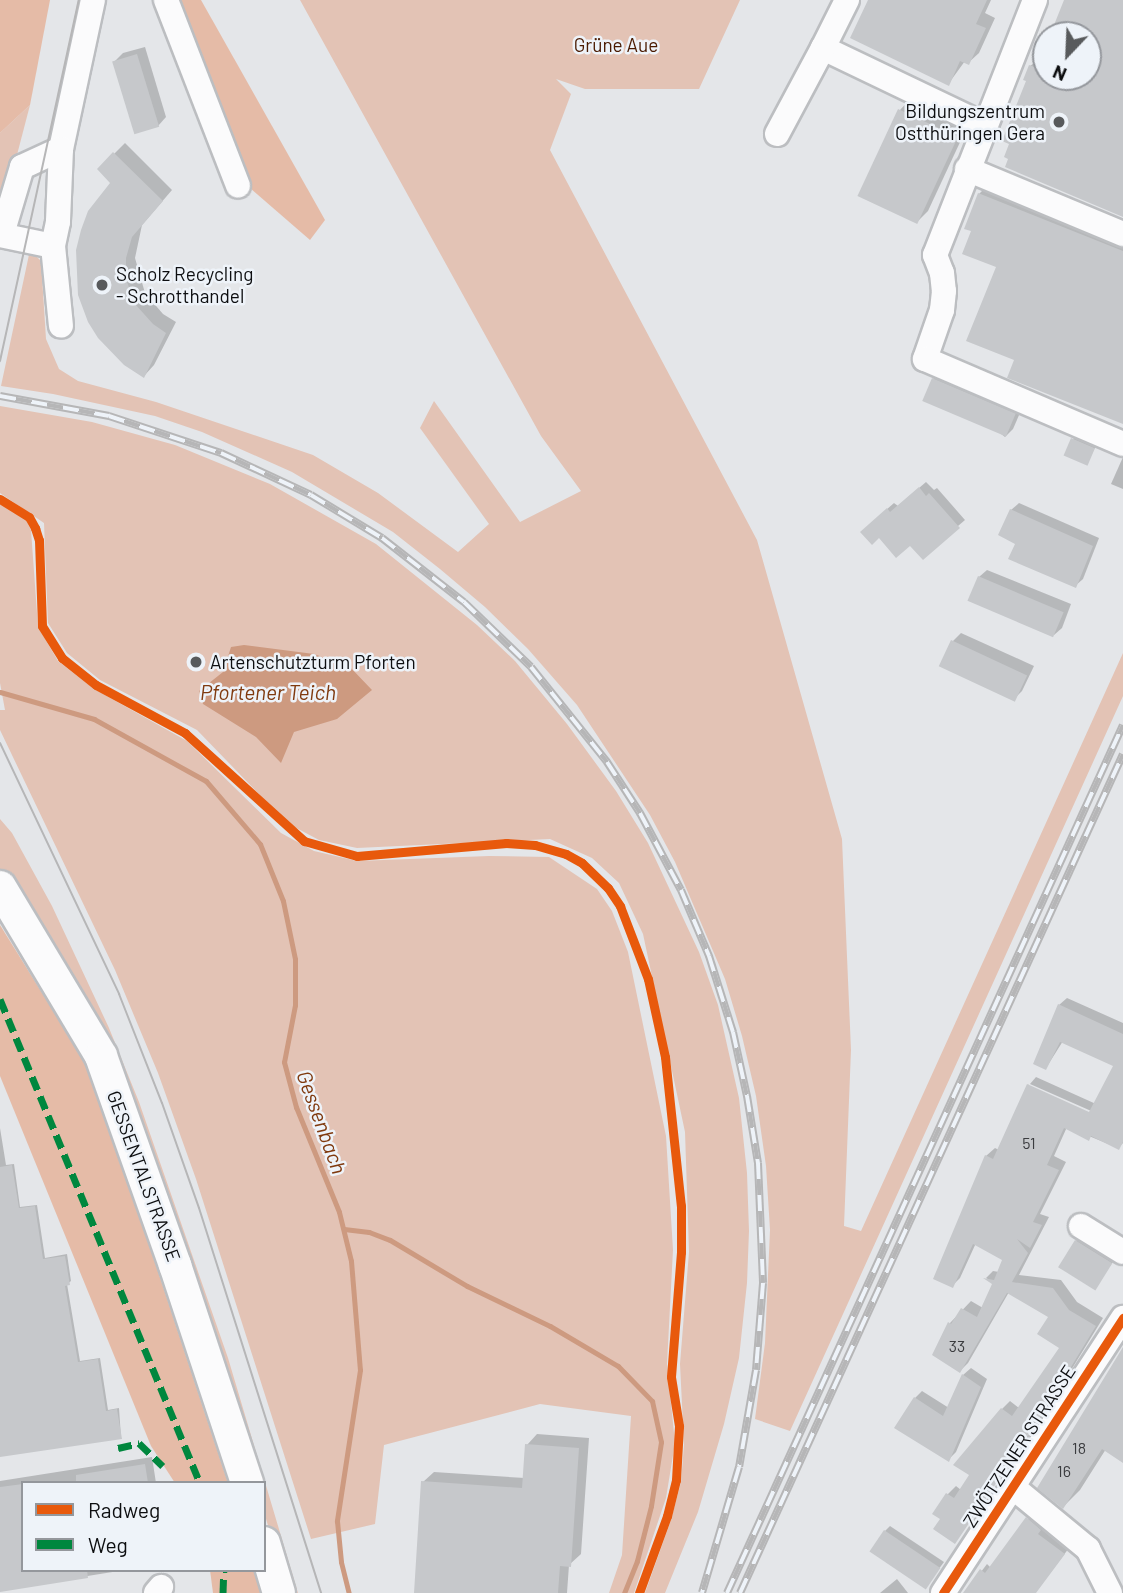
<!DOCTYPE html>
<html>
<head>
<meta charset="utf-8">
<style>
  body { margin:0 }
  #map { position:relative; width:1123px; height:1593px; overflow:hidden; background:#e4e6e9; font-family:Barlow,sans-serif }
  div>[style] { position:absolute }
  .green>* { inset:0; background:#e3c3b5 }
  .forest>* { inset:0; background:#e5bba7 }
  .water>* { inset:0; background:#cd9a80 }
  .shadow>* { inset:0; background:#0003 }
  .stream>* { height:5px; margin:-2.5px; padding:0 2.5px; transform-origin:2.5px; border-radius:2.5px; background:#cd9a80 }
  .building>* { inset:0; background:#c6c8cb; transform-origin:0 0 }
  .roads { filter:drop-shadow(2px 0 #bcbec1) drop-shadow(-2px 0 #bcbec1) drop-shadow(0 2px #bcbec1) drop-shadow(0 -2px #bcbec1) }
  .minor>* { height:24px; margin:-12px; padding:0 12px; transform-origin:12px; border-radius:12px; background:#fbfbfc }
  .major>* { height:32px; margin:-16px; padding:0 16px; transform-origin:16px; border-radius:16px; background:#fbfbfc }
  .tram>* { height:2px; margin:-1px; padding:0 1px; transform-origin:1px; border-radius:1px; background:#b6b6b7 }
  .rail>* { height:8px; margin-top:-4px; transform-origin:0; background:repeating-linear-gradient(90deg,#eef3f9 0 16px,#b6b6b7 0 32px); box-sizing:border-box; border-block:2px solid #b6b6b7 }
  .quiet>* { height:7px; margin-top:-3.5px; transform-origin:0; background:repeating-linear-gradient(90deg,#00873e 0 14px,transparent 0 21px) }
  .cycleway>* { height:9px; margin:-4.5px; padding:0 4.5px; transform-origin:4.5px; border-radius:4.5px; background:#e8590c }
  .dots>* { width:19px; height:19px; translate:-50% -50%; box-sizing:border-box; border:4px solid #eef3f9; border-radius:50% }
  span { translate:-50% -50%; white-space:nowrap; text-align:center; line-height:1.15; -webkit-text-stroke:5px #eef3f9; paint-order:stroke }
  .number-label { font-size:16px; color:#3b3c3f }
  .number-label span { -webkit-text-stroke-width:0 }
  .park-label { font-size:19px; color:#4a1a00 }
  .poi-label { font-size:19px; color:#0d0e10 }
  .right { translate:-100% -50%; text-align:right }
  .left { translate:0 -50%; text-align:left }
  .street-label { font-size:19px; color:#0d0e10 }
  .water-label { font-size:21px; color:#803a0f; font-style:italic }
  .legend { position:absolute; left:21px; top:1481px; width:245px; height:91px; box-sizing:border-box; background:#eef3f9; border:2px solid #94979c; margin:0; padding:9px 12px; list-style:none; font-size:21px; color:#0d0e10 }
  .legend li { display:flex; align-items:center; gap:14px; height:35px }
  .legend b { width:35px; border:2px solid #94979c }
  .north { position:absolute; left:1032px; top:21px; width:70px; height:70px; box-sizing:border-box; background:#eef3f9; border:2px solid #94979c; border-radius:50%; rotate:203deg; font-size:19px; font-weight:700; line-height:28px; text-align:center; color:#0d0e10 }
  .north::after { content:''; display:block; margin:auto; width:24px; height:32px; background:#585a5c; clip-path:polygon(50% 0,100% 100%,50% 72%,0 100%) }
</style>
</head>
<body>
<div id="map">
  <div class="green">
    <div style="clip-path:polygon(300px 0,740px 0,699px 89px,585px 89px,556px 79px,571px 94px,550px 150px,757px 540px,842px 839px,851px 1050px,844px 1226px,861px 1231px,1123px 653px,1123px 696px,790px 1431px,755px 1419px,765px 1343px,770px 1230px,766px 1166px,756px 1096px,742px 1036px,725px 979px,675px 862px,650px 815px,577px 705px,528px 649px,485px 607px,440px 569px,393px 532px,292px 472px,202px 432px,155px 416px,53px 394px,1px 386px,30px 250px,41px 261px,46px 339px,59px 369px,78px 381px,156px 402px,313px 455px,378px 493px,458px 552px,489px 524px,420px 428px,434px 401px,520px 522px,581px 491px,541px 436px)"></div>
    <div style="clip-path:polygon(30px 105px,0 220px,0 133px)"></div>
    <div style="clip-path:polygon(0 406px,92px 422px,175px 445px,270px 484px,376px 544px,477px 625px,515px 661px,567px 724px,616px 791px,648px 843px,699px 952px,718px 1005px,739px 1098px,747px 1173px,749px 1231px,747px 1283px,739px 1358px,724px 1424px,698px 1512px,665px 1593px,645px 1593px,671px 1520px,681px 1482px,684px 1445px,680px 1364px,689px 1252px,685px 1132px,643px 934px,619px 883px,592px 858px,550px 839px,357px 848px,319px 840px,287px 823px,197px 730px,100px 680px,67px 653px,48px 623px,44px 523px,0 493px)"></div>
    <div style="clip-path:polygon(0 503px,25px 518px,31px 530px,38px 627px,58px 661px,94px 689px,187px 741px,281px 833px,314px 851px,357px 861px,489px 856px,549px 857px,597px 889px,612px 911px,628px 952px,666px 1136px,673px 1250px,667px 1364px,675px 1443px,666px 1498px,634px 1593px,609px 1593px,622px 1555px,631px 1416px,540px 1404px,384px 1445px,375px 1524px,311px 1539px,196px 1179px,158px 1073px,115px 970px,0 730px,0 710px,5px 710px,0 683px)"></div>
    <div style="clip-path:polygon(0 819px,12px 833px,52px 906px,109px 1028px,139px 1102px,228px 1358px,298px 1593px,288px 1593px,264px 1512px,264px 1483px,255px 1483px,211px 1350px,28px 919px,0 870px)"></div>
  </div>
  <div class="forest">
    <div style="clip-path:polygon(0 0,50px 0,30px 105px,0 133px)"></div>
    <div style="clip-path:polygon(173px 0,201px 0,325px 220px,310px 240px,242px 181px)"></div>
    <div style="clip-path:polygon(0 925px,93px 1075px,228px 1483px,175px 1483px,151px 1446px,0 1076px)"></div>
    <div style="clip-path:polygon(210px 1570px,255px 1570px,262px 1593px,213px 1593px)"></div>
  </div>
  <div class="water">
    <div style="clip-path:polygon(244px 645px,314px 654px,350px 667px,372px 690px,337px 719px,294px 732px,281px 763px,256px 737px,203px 704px,199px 691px,223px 672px,231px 647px)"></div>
  </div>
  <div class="shadow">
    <div style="clip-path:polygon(870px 0,991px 0,985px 13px,995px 18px,979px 53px,968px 63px,965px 61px,949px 83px)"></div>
    <div style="clip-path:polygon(1066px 0,1123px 0,1123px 213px,1029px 80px,1030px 66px,1044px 56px,1046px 49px,1046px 77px,1088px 77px,1088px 35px,1052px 35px)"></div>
    <div style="clip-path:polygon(145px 47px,166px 117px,158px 126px,114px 62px,123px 53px)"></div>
    <div style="clip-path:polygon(911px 98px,968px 125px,928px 211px,917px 222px,860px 195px,900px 110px)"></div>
    <div style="clip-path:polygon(125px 143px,172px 190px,142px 225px,135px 258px,145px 293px,163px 314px,176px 322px,154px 365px,144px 376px,125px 364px,113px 183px,99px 169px)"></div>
    <div style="clip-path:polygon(990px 183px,1123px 236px,1123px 422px,998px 266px,973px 230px,979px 194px)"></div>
    <div style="clip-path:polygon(942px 371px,1023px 406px,1013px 429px,1005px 437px,933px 379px)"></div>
    <div style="clip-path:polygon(1078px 434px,1098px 442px,1087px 463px,1073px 439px)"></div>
    <div style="clip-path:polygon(1123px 457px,1123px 489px,1111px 484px)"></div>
    <div style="clip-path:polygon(926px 482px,934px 490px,937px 488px,965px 520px,958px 526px,910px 543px,869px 525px,894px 503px,898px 506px)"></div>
    <div style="clip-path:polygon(1019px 503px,1099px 538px,1083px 579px,1075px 586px,1017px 543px,1011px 510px)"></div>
    <div style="clip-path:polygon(987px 570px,1071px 604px,1062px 628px,1054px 635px,979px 577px)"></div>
    <div style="clip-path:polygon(961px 633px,1034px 666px,1022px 691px,1014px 699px,941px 666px,953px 641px)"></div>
    <div style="clip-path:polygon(1067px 998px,1123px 1023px,1123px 1053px,1063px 1041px,1046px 1068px,1059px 1005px)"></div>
    <div style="clip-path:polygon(1123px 1064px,1123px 1143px,1118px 1148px,1067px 1127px,1054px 1156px,1066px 1162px,1040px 1214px,1049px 1217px,1019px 1275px,1061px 1280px,1077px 1302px,1103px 1318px,1046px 1411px,955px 1542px,942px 1519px,935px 1514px,948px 1494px,956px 1486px,961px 1490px,971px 1474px,1002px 1409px,1010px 1401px,1019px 1408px,1061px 1347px,1050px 1316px,1009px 1292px,968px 1363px,960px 1371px,950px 1323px,971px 1301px,983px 1308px,994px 1283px,986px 1278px,993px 1271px,999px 1272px,1005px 1259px,976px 1243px,960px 1278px,952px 1286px,986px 1156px,995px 1148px,999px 1150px,1029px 1084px,1029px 1087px,1096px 1118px,1098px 1114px,1030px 1084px,1036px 1077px,1096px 1104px)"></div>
    <div style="clip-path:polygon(0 1128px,6px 1165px,14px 1164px,20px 1207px,37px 1205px,45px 1258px,67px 1254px,71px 1281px,67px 1284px,80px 1361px,100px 1358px,108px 1410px,119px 1408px,121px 1437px,0 1456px)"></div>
    <div style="clip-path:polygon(1084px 1232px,1119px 1254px,1094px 1287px,1076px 1241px)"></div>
    <div style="clip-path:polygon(1123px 1354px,1123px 1460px,1106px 1449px,1080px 1490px,1063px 1507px)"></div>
    <div style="clip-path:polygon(971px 1368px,987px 1379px,956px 1452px,949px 1459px,915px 1398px,922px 1391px,949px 1408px,963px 1375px)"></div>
    <div style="clip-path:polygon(537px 1434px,589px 1438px,581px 1554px,569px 1565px,567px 1593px,416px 1593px,423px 1482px,434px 1472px,525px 1478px,527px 1445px)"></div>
    <div style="clip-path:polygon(152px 1457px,156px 1483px,23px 1483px,23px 1570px,125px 1570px,0 1590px,0 1481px)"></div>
    <div style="clip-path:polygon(1033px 1513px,1069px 1548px,1035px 1593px,965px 1593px,987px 1564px,991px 1568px)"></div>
    <div style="clip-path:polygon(890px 1526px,944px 1562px,926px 1586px,885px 1531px)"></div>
    <div style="clip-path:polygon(897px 1579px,908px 1593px,880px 1593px)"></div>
  </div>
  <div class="stream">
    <div style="left:0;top:692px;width:98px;rotate:16deg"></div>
    <div style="left:94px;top:719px;width:128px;rotate:29deg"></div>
    <div style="left:206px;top:781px;width:83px;rotate:49.4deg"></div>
    <div style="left:260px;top:844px;width:61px;rotate:68deg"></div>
    <div style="left:283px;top:901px;width:59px;rotate:78.3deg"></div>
    <div style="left:295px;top:959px;width:46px;rotate:90deg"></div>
    <div style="left:295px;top:1005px;width:58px;rotate:100.9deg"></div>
    <div style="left:284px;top:1062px;width:47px;rotate:75.1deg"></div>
    <div style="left:296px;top:1107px;width:113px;rotate:67.7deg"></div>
    <div style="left:339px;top:1212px;width:50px;rotate:76.2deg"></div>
    <div style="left:351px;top:1261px;width:109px;rotate:85.3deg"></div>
    <div style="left:360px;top:1370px;width:153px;rotate:98.7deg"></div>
    <div style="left:337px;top:1521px;width:41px;rotate:84.4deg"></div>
    <div style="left:341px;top:1562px;width:32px;rotate:76deg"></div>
    <div style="left:344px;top:1229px;width:25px;rotate:7deg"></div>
    <div style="left:369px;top:1232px;width:22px;rotate:21deg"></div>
    <div style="left:390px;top:1240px;width:90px;rotate:30.9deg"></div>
    <div style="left:467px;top:1286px;width:92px;rotate:25.7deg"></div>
    <div style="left:550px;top:1326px;width:79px;rotate:30.5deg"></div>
    <div style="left:618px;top:1366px;width:49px;rotate:45.8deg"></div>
    <div style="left:652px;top:1401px;width:42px;rotate:77.6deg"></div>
    <div style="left:661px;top:1442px;width:65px;rotate:98.9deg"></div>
    <div style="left:651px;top:1506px;width:57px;rotate:104.3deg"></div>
    <div style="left:637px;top:1561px;width:35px;rotate:112deg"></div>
  </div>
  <div class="building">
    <div style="clip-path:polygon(868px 0,987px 0,976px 24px,986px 28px,969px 65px,960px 61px,949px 86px,850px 38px)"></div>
    <div style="clip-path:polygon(1064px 0,1123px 0,1123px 217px,1005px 167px,1008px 159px,1004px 157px,1009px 144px,1002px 141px,1026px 81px,1023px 80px,1029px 65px,1046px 71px,1046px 77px,1088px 77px,1088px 35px,1050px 35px)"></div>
    <div style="left:137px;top:54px;width:76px;height:26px;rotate:73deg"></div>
    <div style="left:898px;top:109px;width:66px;height:96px;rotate:25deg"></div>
    <div style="clip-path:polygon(113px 152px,163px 201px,132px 237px,126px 258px,126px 279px,135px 304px,153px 324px,166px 333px,144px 378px,124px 365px,98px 338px,88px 322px,78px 295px,76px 250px,81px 230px,88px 211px,110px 183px,97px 169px)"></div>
    <div style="clip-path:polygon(978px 193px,1123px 251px,1123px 424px,1007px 378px,1014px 360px,966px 341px,996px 267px,962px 254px,971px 231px,964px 229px)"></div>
    <div style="left:932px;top:378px;width:91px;height:25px;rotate:23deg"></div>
    <div style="left:1071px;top:438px;width:26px;height:19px;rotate:23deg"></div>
    <div style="clip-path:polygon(919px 487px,926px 496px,929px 493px,960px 528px,923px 560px,910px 546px,896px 558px,879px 538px,872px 545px,860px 532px,887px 508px,890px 512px)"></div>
    <div style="clip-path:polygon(1010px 509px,1093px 546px,1076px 588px,1008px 559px,1015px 544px,998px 535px)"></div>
    <div style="left:978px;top:576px;width:93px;height:27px;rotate:23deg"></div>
    <div style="left:951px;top:640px;width:84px;height:29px;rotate:25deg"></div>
    <div style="clip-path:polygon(1058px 1004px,1123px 1034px,1123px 1142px,1119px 1150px,1091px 1136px,1089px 1141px,1064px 1128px,1047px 1165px,1059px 1170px,1033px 1222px,1042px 1225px,1030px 1248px,1017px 1239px,1028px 1253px,1012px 1282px,1053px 1288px,1069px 1310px,1096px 1326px,1038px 1421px,955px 1544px,933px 1529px,940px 1519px,932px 1514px,946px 1493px,954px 1498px,969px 1475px,953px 1465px,1001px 1408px,1012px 1416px,1059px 1348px,1037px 1334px,1048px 1317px,1007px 1293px,960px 1373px,932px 1355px,948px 1322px,951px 1324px,961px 1308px,977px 1317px,992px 1284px,983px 1278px,994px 1280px,1002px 1260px,973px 1244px,953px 1288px,933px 1279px,985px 1155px,993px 1159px,1027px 1084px,1089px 1112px,1113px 1066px,1060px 1042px,1046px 1070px,1033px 1064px)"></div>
    <div style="clip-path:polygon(12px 1165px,19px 1208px,35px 1206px,43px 1259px,65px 1256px,70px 1285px,65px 1286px,78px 1362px,98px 1359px,106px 1411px,117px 1409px,122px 1439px,0 1457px,0 1167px)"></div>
    <div style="left:1075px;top:1240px;width:44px;height:32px;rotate:32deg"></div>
    <div style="clip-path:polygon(1123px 1347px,1123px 1463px,1102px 1449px,1063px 1509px,1037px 1488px)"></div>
    <div style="clip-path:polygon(962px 1374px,981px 1387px,949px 1462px,894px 1428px,914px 1397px,943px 1416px)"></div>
    <div style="clip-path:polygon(525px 1444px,579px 1448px,571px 1567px,560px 1566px,558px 1593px,414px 1593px,421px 1481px,522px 1488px)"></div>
    <div style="clip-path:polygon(145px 1464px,148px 1483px,76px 1483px,76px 1475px)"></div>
    <div style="clip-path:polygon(23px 1484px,23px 1570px,87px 1570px,88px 1578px,0 1592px,0 1487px)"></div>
    <div style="clip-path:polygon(1026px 1517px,1041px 1530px,1038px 1534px,1065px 1554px,1036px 1593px,963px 1593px,980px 1569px,985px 1573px)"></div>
    <div style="left:884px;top:1530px;width:68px;height:26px;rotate:34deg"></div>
  </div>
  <div class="roads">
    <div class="minor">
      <div style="left:166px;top:0;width:199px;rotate:68.8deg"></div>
      <div style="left:847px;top:0;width:54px;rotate:116.6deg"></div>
      <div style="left:823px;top:48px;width:178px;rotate:25.6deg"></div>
      <div style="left:1035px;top:0;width:274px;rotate:111.4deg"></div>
      <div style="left:935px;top:255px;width:19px;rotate:69deg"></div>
      <div style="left:942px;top:273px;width:18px;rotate:84deg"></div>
      <div style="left:944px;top:291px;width:19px;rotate:96deg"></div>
      <div style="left:942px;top:310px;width:52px;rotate:109.1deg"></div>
      <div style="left:925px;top:359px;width:215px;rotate:23.2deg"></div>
      <div style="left:777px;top:134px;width:98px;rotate:-61.9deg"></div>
      <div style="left:61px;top:149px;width:152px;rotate:-77.9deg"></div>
      <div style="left:967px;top:169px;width:169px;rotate:22.6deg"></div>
      <div style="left:2px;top:234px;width:70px;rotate:-73.4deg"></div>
      <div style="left:22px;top:167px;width:43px;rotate:-24.8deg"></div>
      <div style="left:61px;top:149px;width:73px;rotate:92.4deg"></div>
      <div style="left:58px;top:222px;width:25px;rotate:102deg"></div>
      <div style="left:0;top:235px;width:54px;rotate:11.7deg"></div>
      <div style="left:53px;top:246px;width:80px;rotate:84.3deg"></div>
      <div style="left:1081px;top:1226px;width:49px;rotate:31.8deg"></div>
      <div style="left:1014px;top:1488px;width:96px;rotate:39.5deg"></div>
      <div style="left:1088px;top:1549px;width:49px;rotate:63.4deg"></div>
      <div style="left:156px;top:1593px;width:8px;rotate:-50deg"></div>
      <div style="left:943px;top:1593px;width:329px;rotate:-56.8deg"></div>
    </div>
    <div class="major">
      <div style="left:0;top:887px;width:197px;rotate:59.1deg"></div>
      <div style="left:101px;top:1056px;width:222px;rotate:70.5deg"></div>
      <div style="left:175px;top:1265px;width:230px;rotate:71.7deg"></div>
      <div style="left:264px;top:1543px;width:52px;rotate:73.3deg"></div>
    </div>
  </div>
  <div class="tram">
    <div style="left:0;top:361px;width:370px;rotate:-77.7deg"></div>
    <div style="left:0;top:743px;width:278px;rotate:64.6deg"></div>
    <div style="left:119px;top:994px;width:117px;rotate:68.5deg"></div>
    <div style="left:162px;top:1103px;width:111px;rotate:70.6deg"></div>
    <div style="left:199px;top:1208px;width:404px;rotate:72.4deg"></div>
  </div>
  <div class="rail">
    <div style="left:0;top:396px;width:111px;rotate:10.4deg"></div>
    <div style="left:109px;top:416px;width:118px;rotate:18.3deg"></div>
    <div style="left:221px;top:453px;width:99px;rotate:25deg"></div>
    <div style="left:311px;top:495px;width:83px;rotate:31.2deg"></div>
    <div style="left:382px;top:538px;width:104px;rotate:38deg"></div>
    <div style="left:464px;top:602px;width:93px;rotate:44.1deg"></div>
    <div style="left:531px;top:667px;width:122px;rotate:51.3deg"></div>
    <div style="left:607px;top:762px;width:61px;rotate:57.1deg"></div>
    <div style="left:640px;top:813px;width:87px;rotate:62deg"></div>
    <div style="left:681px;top:890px;width:72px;rotate:67deg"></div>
    <div style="left:709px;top:956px;width:80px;rotate:72.5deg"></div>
    <div style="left:733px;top:1032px;width:66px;rotate:77.7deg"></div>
    <div style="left:747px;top:1096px;width:68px;rotate:80.7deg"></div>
    <div style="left:758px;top:1163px;width:120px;rotate:87.6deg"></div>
    <div style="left:763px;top:1283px;width:87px;rotate:94.6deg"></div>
    <div style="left:756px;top:1370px;width:98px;rotate:99.9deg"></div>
    <div style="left:739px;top:1467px;width:131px;rotate:106.4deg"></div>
    <div style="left:727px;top:1593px;width:954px;rotate:-65.48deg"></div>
    <div style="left:740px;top:1593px;width:922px;rotate:-65.46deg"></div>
  </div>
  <div class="quiet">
    <div style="left:0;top:999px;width:524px;rotate:67.55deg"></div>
    <div style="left:118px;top:1448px;width:22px;rotate:-13deg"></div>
    <div style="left:139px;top:1443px;width:33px;rotate:44deg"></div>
    <div style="left:223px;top:1593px;width:23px;rotate:-88deg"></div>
  </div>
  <div class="cycleway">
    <div style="left:0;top:499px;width:34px;rotate:32deg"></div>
    <div style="left:29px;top:517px;width:13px;rotate:61deg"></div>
    <div style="left:35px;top:528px;width:13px;rotate:72deg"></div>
    <div style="left:39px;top:540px;width:86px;rotate:88deg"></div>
    <div style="left:42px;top:626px;width:38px;rotate:58deg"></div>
    <div style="left:62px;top:658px;width:43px;rotate:38.5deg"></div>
    <div style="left:96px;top:685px;width:101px;rotate:28.3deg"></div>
    <div style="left:185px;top:733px;width:161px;rotate:42.2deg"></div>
    <div style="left:304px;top:841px;width:55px;rotate:15.8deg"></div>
    <div style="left:357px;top:856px;width:150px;rotate:-5deg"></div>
    <div style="left:506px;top:843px;width:29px;rotate:4deg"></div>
    <div style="left:535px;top:845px;width:32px;rotate:16deg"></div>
    <div style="left:566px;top:854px;width:18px;rotate:29deg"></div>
    <div style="left:582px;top:863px;width:36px;rotate:44deg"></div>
    <div style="left:608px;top:888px;width:22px;rotate:56deg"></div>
    <div style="left:620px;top:906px;width:78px;rotate:69deg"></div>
    <div style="left:648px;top:979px;width:80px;rotate:77.7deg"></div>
    <div style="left:665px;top:1057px;width:150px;rotate:83.9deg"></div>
    <div style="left:681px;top:1206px;width:46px;rotate:90deg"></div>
    <div style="left:681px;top:1252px;width:125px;rotate:94.6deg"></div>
    <div style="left:671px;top:1377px;width:50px;rotate:80.7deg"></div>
    <div style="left:679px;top:1426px;width:54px;rotate:93.2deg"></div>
    <div style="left:676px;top:1480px;width:37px;rotate:104deg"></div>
    <div style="left:667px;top:1516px;width:82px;rotate:110deg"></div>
    <div style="left:943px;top:1593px;width:329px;rotate:-56.8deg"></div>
  </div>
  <div class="dots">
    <div style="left:1059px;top:122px;background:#585a5c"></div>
    <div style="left:102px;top:285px;background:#585a5c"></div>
    <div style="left:196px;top:662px;background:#585a5c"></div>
  </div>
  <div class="number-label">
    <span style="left:1029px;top:1143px">51</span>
    <span style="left:957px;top:1346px">33</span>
    <span style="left:1079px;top:1448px">18</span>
    <span style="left:1064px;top:1471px">16</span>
  </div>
  <div class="park-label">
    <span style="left:616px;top:45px">Grüne Aue</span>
  </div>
  <div class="poi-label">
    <span class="right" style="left:1045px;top:122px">Bildungszentrum<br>Ostthüringen Gera</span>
    <span class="left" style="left:116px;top:285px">Scholz Recycling<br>- Schrotthandel</span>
    <span class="left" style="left:210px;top:662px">Artenschutzturm Pforten</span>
  </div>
  <div class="street-label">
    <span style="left:144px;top:1176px;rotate:70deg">GESSENTALSTRASSE</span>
    <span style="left:1019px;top:1446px;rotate:-57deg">ZWÖTZENER STRASSE</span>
  </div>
  <div class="water-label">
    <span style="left:268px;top:692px">Pfortener Teich</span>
    <span style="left:322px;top:1122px;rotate:70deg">Gessenbach</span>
  </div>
  <ul class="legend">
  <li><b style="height:9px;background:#e8590c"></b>Radweg</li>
  <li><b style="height:9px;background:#00873e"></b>Weg</li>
  </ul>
  <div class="north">N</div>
</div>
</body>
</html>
